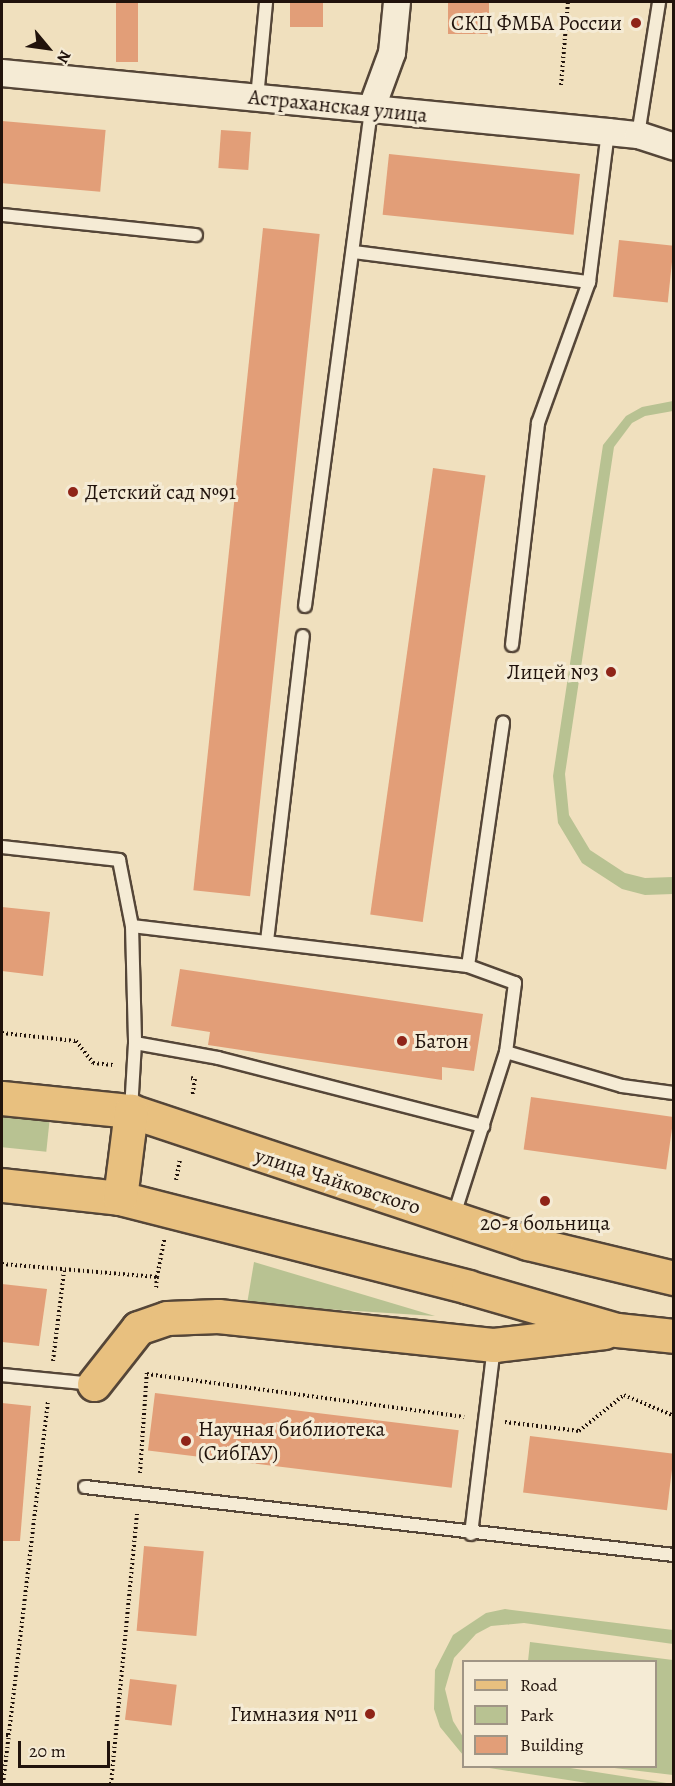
<!DOCTYPE html>
<html>
<head>
<meta charset="utf-8">
<style>
  body { margin:0 }
  #map { position:relative; width:675px; height:1786px; overflow:hidden; background:#f0e0be; font-family:Alegreya,serif }
  div>[style] { position:absolute }
  .green>* { inset:0; background:#b8c292; transform-origin:0 0 }
  .building>* { inset:0; background:#e29e78; transform-origin:0 0 }
  .path>* { height:4px; margin-top:-2px; transform-origin:0; background:repeating-linear-gradient(90deg,#21130c 0 1.5px,transparent 0 4.5px) }
  .roads { filter:drop-shadow(2px 0 #554638) drop-shadow(-2px 0 #554638) drop-shadow(0 2px #554638) drop-shadow(0 -2px #554638) }
  .service>* { height:12px; margin:-6px; padding:0 6px; transform-origin:6px; border-radius:6px; background:#f5ebd5 }
  .minor>* { height:26px; margin:-13px; padding:0 13px; transform-origin:13px; border-radius:13px; background:#f5ebd5 }
  .primary>* { height:33px; margin:-16.5px; padding:0 16.5px; transform-origin:16.5px; border-radius:16.5px; background:#e8c07f }
  .dots>* { width:16px; height:16px; translate:-50% -50%; box-sizing:border-box; border:3px solid #f5ebd5; border-radius:50% }
  span { translate:-50% -50%; white-space:nowrap; text-align:center; line-height:1.15; -webkit-text-stroke:6px #f5ebd5; paint-order:stroke }
  .poi-label { font-size:21px; color:#21130c }
  .right { translate:-100% -50%; text-align:right }
  .left { translate:0 -50%; text-align:left }
  .street-label { font-size:21px; color:#21130c }
  .frame { position:absolute; inset:0; border:3px solid #21130c; pointer-events:none }
  .legend { position:absolute; left:462px; top:1660px; width:195px; height:108px; box-sizing:border-box; background:#f5ebd5; border:2px solid #a09585; margin:0; padding:8px 10px; list-style:none; font-size:18px; color:#21130c }
  .legend li { display:flex; align-items:center; gap:12px; height:30px }
  .legend b { width:30px; border:2px solid #a09585 }
  .north { position:absolute; left:18px; top:18px; width:60px; height:60px; -webkit-text-stroke:4px #f5ebd5; paint-order:stroke; rotate:119deg; font-size:16px; font-weight:700; line-height:24px; text-align:center; color:#21130c }
  .north::after { content:''; display:block; margin:auto; width:21px; height:27px; background:#21130c; clip-path:polygon(50% 0,100% 100%,50% 72%,0 100%) }
  .scale { position:absolute; left:18px; top:1741px; width:92px; height:27px; box-sizing:border-box; border:3px solid #21130c; border-top:0; padding-left:8px; font-size:18px; line-height:21px; white-space:nowrap; color:#21130c; -webkit-text-stroke:4px #f5ebd5; paint-order:stroke }
</style>
</head>
<body>
<div id="map">
  <div class="green">
    <div style="clip-path:polygon(673px 401px,673px 411px,645px 416px,632px 423px,614px 447px,565px 774px,569px 815px,590px 850px,625px 873px,645px 878px,673px 877px,673px 894px,645px 895px,622px 889px,582px 863px,558px 823px,553px 776px,603px 445px,626px 416px,642px 407px)"></div>
    <div style="left:2px;top:1114px;width:48px;height:33px;rotate:6deg"></div>
    <div style="clip-path:polygon(254px 1262px,435px 1316px,247px 1304px)"></div>
    <div style="clip-path:polygon(505px 1609px,673px 1630px,673px 1644px,524px 1623px,491px 1626px,476px 1634px,454px 1658px,445px 1689px,453px 1721px,463px 1737px,463px 1755px,440px 1727px,434px 1709px,435px 1670px,453px 1635px,486px 1613px)"></div>
    <div style="clip-path:polygon(530px 1642px,673px 1660px,673px 1775px,606px 1767px,656px 1766px,656px 1662px,528px 1661px)"></div>
    <div style="clip-path:polygon(483px 1767px,564px 1767px,673px 1784px,594px 1784px)"></div>
  </div>
  <div class="building">
    <div style="left:116px;top:2px;width:22px;height:60px"></div>
    <div style="left:290px;top:2px;width:33px;height:25px"></div>
    <div style="left:448px;top:2px;width:41px;height:32px"></div>
    <div style="left:2px;top:121px;width:104px;height:62px;rotate:5deg"></div>
    <div style="left:221px;top:130px;width:30px;height:38px;rotate:4deg"></div>
    <div style="left:389px;top:154px;width:192px;height:61px;rotate:6deg"></div>
    <div style="left:263px;top:228px;width:57px;height:666px;rotate:6deg"></div>
    <div style="left:619px;top:240px;width:55px;height:57px;rotate:6deg"></div>
    <div style="left:433px;top:468px;width:53px;height:451px;rotate:8deg"></div>
    <div style="clip-path:polygon(2px 907px,50px 912px,43px 976px,2px 971px)"></div>
    <div style="clip-path:polygon(180px 969px,483px 1014px,474px 1071px,442px 1067px,442px 1080px,208px 1045px,210px 1032px,171px 1026px)"></div>
    <div style="left:531px;top:1097px;width:144px;height:53px;rotate:8deg"></div>
    <div style="clip-path:polygon(2px 1284px,47px 1289px,39px 1346px,2px 1342px)"></div>
    <div style="left:155px;top:1393px;width:306px;height:58px;rotate:7deg"></div>
    <div style="clip-path:polygon(2px 1403px,31px 1406px,20px 1541px,2px 1541px)"></div>
    <div style="left:530px;top:1436px;width:145px;height:57px;rotate:7deg"></div>
    <div style="left:144px;top:1546px;width:60px;height:85px;rotate:5deg"></div>
    <div style="left:130px;top:1679px;width:47px;height:41px;rotate:7deg"></div>
  </div>
  <div class="path">
    <div style="left:561px;top:85px;width:83px;rotate:-85.2deg"></div>
    <div style="left:2px;top:1033px;width:74px;rotate:6.2deg"></div>
    <div style="left:76px;top:1041px;width:28px;rotate:52deg"></div>
    <div style="left:93px;top:1063px;width:20px;rotate:6deg"></div>
    <div style="left:191px;top:1078px;width:4px;rotate:14deg"></div>
    <div style="left:195px;top:1079px;width:18px;rotate:99deg"></div>
    <div style="left:176px;top:1180px;width:20px;rotate:-79deg"></div>
    <div style="left:2px;top:1264px;width:156px;rotate:4.8deg"></div>
    <div style="left:157px;top:1277px;width:11px;rotate:95deg"></div>
    <div style="left:157px;top:1277px;width:38px;rotate:-79deg"></div>
    <div style="left:53px;top:1361px;width:91px;rotate:-83deg"></div>
    <div style="left:147px;top:1374px;width:320px;rotate:7.7deg"></div>
    <div style="left:505px;top:1422px;width:75px;rotate:6.9deg"></div>
    <div style="left:579px;top:1431px;width:58px;rotate:-38.7deg"></div>
    <div style="left:624px;top:1395px;width:54px;rotate:22.8deg"></div>
    <div style="left:140px;top:1473px;width:103px;rotate:-86.1deg"></div>
    <div style="left:2px;top:1735px;width:6px"></div>
    <div style="left:3px;top:1784px;width:386px;rotate:-83.3deg"></div>
    <div style="left:111px;top:1784px;width:272px;rotate:-84.5deg"></div>
  </div>
  <div class="roads">
    <div class="service">
      <div style="left:257px;top:98px;width:96px;rotate:-84.6deg"></div>
      <div style="left:638px;top:135px;width:135px;rotate:-81deg"></div>
      <div style="left:2px;top:215px;width:195px;rotate:5.9deg"></div>
      <div style="left:354px;top:252px;width:237px;rotate:7.3deg"></div>
      <div style="left:305px;top:606px;width:500px;rotate:-82.42deg"></div>
      <div style="left:512px;top:645px;width:224px;rotate:-83.3deg"></div>
      <div style="left:538px;top:423px;width:150px;rotate:-70.1deg"></div>
      <div style="left:589px;top:282px;width:151px;rotate:-82.8deg"></div>
      <div style="left:2px;top:847px;width:118px;rotate:6.3deg"></div>
      <div style="left:119px;top:860px;width:67px;rotate:78.9deg"></div>
      <div style="left:132px;top:926px;width:117px;rotate:88.5deg"></div>
      <div style="left:135px;top:1043px;width:68px;rotate:93.4deg"></div>
      <div style="left:132px;top:926px;width:338px;rotate:6.8deg"></div>
      <div style="left:468px;top:966px;width:50px;rotate:19.9deg"></div>
      <div style="left:515px;top:983px;width:70px;rotate:97.4deg"></div>
      <div style="left:506px;top:1052px;width:171px;rotate:107.7deg"></div>
      <div style="left:267px;top:941px;width:307px;rotate:-83.3deg"></div>
      <div style="left:468px;top:966px;width:246px;rotate:-81.8deg"></div>
      <div style="left:135px;top:1043px;width:84px;rotate:10.2deg"></div>
      <div style="left:218px;top:1058px;width:274px;rotate:14.4deg"></div>
      <div style="left:506px;top:1052px;width:121px;rotate:16.3deg"></div>
      <div style="left:622px;top:1086px;width:52px;rotate:7.7deg"></div>
      <div style="left:2px;top:1375px;width:91px;rotate:5.6deg"></div>
      <div style="left:85px;top:1487px;width:593px;rotate:6.59deg"></div>
      <div style="left:471px;top:1534px;width:188px;rotate:-83deg"></div>
    </div>
    <div class="minor">
      <div style="left:2px;top:73px;width:609px;rotate:5.56deg"></div>
      <div style="left:608px;top:132px;width:30px;rotate:6deg"></div>
      <div style="left:638px;top:135px;width:38px;rotate:18deg"></div>
      <div style="left:371px;top:110px;width:61px;rotate:-69.8deg"></div>
      <div style="left:392px;top:53px;width:51px;rotate:-84.4deg"></div>
    </div>
    <div class="primary">
      <div style="left:2px;top:1098px;width:130px;rotate:5.8deg"></div>
      <div style="left:131px;top:1111px;width:418px;rotate:18.4deg"></div>
      <div style="left:528px;top:1243px;width:150px;rotate:13.5deg"></div>
      <div style="left:2px;top:1185px;width:119px;rotate:6.3deg"></div>
      <div style="left:120px;top:1198px;width:359px;rotate:14.3deg"></div>
      <div style="left:468px;top:1287px;width:155px;rotate:16.1deg"></div>
      <div style="left:617px;top:1330px;width:57px;rotate:6deg"></div>
      <div style="left:120px;top:1198px;width:88px;rotate:-82.8deg"></div>
      <div style="left:94px;top:1384px;width:71px;rotate:-51.8deg"></div>
      <div style="left:138px;top:1328px;width:31px;rotate:-19deg"></div>
      <div style="left:167px;top:1318px;width:51px;rotate:-2.2deg"></div>
      <div style="left:218px;top:1316px;width:278px;rotate:6deg"></div>
      <div style="left:494px;top:1345px;width:111px;rotate:-6.7deg"></div>
    </div>
  </div>
  <div class="dots">
    <div style="left:636px;top:23px;background:#8f2418"></div>
    <div style="left:73px;top:492px;background:#8f2418"></div>
    <div style="left:611px;top:672px;background:#8f2418"></div>
    <div style="left:402px;top:1041px;background:#8f2418"></div>
    <div style="left:545px;top:1201px;background:#8f2418"></div>
    <div style="left:186px;top:1441px;background:#8f2418"></div>
    <div style="left:370px;top:1714px;background:#8f2418"></div>
  </div>
  <div class="poi-label">
    <span class="right" style="left:622px;top:23px">СКЦ ФМБА России</span>
    <span class="left" style="left:85px;top:492px">Детский сад №91</span>
    <span class="right" style="left:599px;top:672px">Лицей №3</span>
    <span class="left" style="left:414px;top:1041px">Батон</span>
    <span style="left:545px;top:1223px">20-я больница</span>
    <span class="left" style="left:198px;top:1441px">Научная библиотека<br>(СибГАУ)</span>
    <span class="right" style="left:358px;top:1714px">Гимназия №11</span>
  </div>
  <div class="street-label">
    <span style="left:338px;top:106px;rotate:6deg">Астраханская улица</span>
    <span style="left:338px;top:1181px;rotate:18deg">улица Чайковского</span>
  </div>
  <div class="frame"></div>
  <ul class="legend">
  <li><b style="height:8px;background:#e8c07f"></b>Road</li>
  <li><b style="height:16px;background:#b8c292"></b>Park</li>
  <li><b style="height:16px;background:#e29e78"></b>Building</li>
  </ul>
  <div class="north">N</div>
  <div class="scale">20 m</div>
</div>
</body>
</html>
